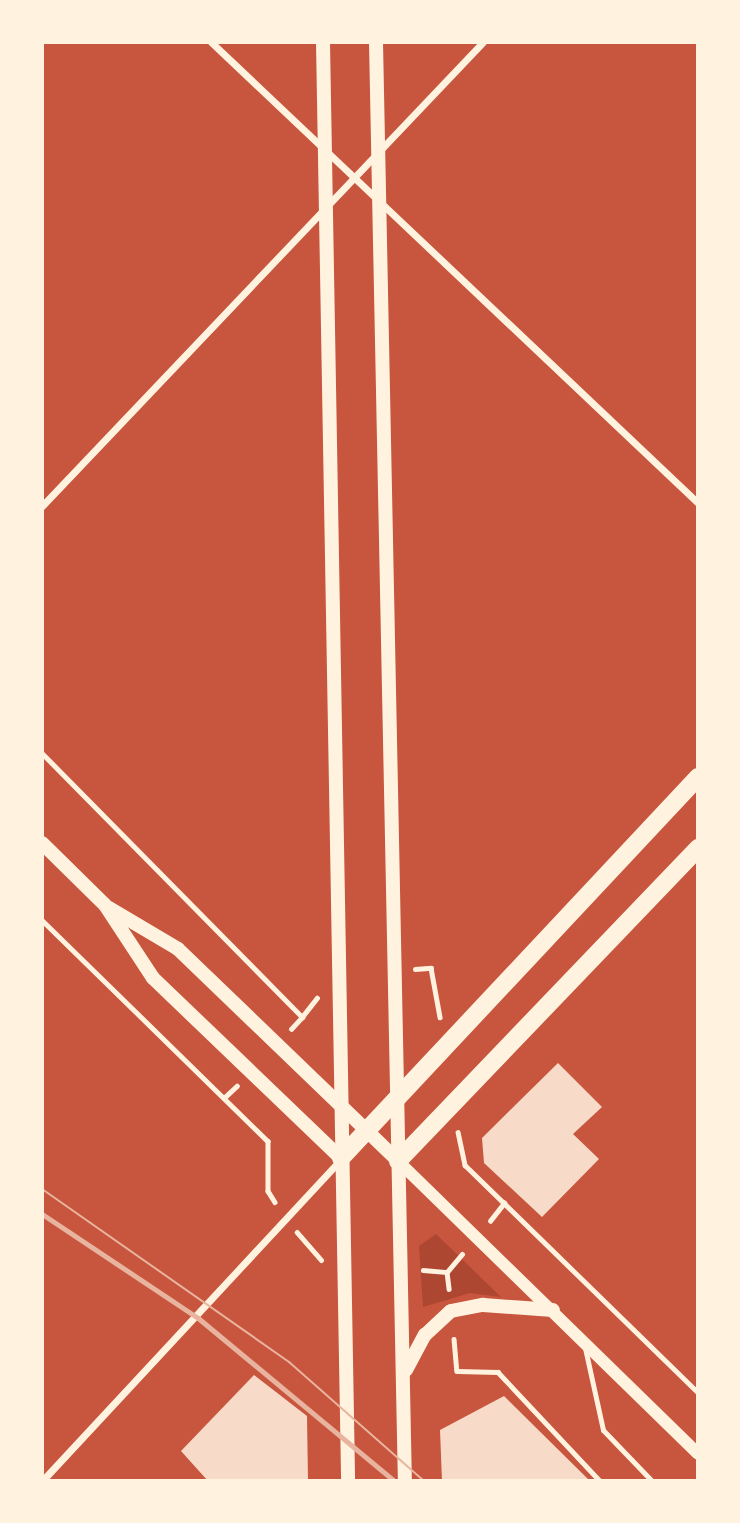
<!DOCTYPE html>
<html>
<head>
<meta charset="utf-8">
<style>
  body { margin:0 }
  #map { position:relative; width:740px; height:1523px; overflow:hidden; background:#c8553d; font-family:"Public Sans",sans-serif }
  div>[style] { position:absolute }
  .green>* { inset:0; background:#ae4732 }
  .building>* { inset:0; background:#f7dbc8 }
  .path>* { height:4.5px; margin:-2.25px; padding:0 2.25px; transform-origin:2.25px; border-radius:2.25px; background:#fff3e0 }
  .service>* { height:5px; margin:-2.5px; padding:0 2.5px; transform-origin:2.5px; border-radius:2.5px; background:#fff3e0 }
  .minor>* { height:7px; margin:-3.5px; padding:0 3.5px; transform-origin:3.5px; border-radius:3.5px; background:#fff3e0 }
  .tertiary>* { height:12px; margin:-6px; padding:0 6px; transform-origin:6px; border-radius:6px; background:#fff3e0 }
  .secondary>* { height:14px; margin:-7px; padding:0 7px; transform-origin:7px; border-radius:7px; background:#fff3e0 }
  .primary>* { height:18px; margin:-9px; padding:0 9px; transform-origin:9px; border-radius:9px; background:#fff3e0 }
  .tram>* { height:2px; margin:-1px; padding:0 1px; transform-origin:1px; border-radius:1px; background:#e9b49f }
  .rail>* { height:5px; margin:-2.5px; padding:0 2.5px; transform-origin:2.5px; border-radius:2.5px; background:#e9b49f }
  span { translate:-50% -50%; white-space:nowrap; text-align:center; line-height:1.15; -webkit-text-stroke:5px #fff3e0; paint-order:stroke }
  .frame { position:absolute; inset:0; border:44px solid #fff3e0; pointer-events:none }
</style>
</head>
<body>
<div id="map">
  <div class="green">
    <div style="clip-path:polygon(436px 1234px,501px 1297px,470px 1293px,423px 1307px,419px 1246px)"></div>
  </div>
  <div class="building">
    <div style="clip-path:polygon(558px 1063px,602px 1107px,573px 1134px,599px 1159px,542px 1217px,484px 1163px,482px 1138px)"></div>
    <div style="clip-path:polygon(254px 1375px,307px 1416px,308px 1481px,208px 1481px,181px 1451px)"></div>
    <div style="clip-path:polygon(504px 1396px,590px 1481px,442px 1481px,440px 1430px)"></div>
  </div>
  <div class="path">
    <div style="left:42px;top:753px;width:371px;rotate:45.4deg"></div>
    <div style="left:302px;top:1017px;width:24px;rotate:-52deg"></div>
    <div style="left:42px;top:920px;width:316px;rotate:44.4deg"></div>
    <div style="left:268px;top:1141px;width:50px;rotate:90deg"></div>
    <div style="left:268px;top:1191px;width:13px;rotate:58deg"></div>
    <div style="left:415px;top:969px;width:16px;rotate:-4deg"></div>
    <div style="left:431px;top:968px;width:50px;rotate:79.6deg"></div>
    <div style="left:291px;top:1029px;width:16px;rotate:-47deg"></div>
    <div style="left:225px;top:1097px;width:16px;rotate:-43deg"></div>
    <div style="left:458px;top:1132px;width:34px;rotate:78deg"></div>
    <div style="left:465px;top:1165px;width:325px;rotate:44.3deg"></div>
    <div style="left:490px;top:1221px;width:23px;rotate:-52deg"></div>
    <div style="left:297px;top:1232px;width:37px;rotate:49deg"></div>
    <div style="left:423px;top:1270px;width:24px;rotate:5deg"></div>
    <div style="left:447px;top:1272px;width:17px;rotate:83deg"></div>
    <div style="left:447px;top:1272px;width:23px;rotate:-50deg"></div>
    <div style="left:454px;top:1339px;width:32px;rotate:85deg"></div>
    <div style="left:457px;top:1371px;width:41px;rotate:1.4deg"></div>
    <div style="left:498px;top:1372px;width:149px;rotate:46.9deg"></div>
  </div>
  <div class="service">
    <div style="left:585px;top:1348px;width:84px;rotate:77.6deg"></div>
    <div style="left:603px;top:1430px;width:71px;rotate:46.1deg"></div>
  </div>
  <div class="minor">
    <div style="left:211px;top:42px;width:671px;rotate:43.43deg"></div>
    <div style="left:42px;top:506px;width:640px;rotate:-46.46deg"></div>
    <div style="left:42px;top:1481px;width:439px;rotate:-47.1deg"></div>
  </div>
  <div class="tertiary">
    <div style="left:398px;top:1161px;width:419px;rotate:44.3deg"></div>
  </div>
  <div class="secondary">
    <div style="left:323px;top:42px;width:1439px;rotate:89deg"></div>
    <div style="left:376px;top:42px;width:1439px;rotate:88.85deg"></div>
    <div style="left:42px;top:843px;width:88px;rotate:44.5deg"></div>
    <div style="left:105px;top:905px;width:87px;rotate:56.7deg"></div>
    <div style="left:153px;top:978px;width:260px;rotate:43.8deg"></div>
    <div style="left:109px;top:908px;width:80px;rotate:30.7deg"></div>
    <div style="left:178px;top:949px;width:306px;rotate:43.9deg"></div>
    <div style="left:406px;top:1370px;width:40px;rotate:-62deg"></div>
    <div style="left:425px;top:1335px;width:35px;rotate:-43deg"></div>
    <div style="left:451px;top:1311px;width:33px;rotate:-11deg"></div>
    <div style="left:483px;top:1305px;width:70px;rotate:4.1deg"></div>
  </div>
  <div class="primary">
    <div style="left:341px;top:1158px;width:522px;rotate:-46.86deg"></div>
    <div style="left:398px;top:1161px;width:434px;rotate:-46.2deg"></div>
  </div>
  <div class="tram">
    <div style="left:42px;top:1189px;width:302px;rotate:35deg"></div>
    <div style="left:289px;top:1362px;width:180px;rotate:41.4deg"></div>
  </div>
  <div class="rail">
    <div style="left:42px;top:1214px;width:187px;rotate:33.7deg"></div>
    <div style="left:198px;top:1318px;width:255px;rotate:39.7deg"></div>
  </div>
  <div class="frame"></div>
</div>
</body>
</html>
